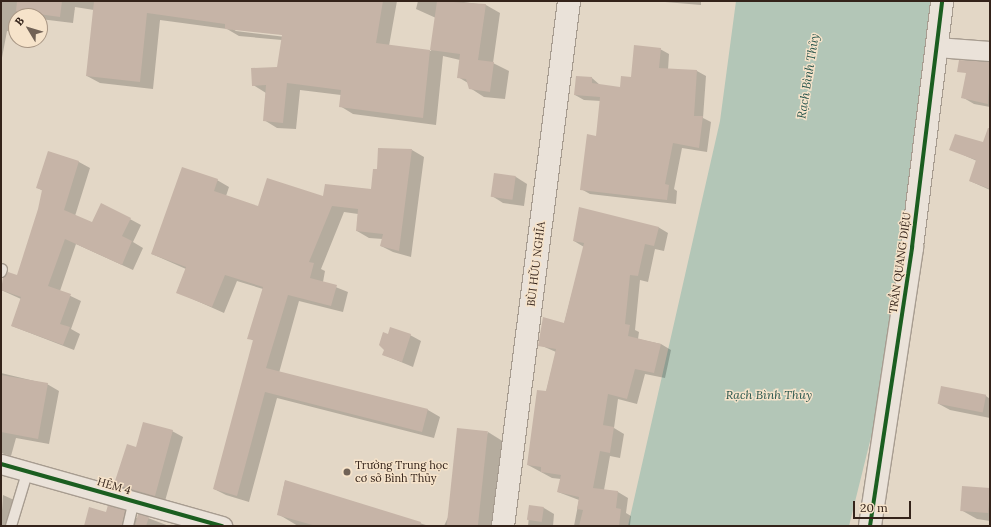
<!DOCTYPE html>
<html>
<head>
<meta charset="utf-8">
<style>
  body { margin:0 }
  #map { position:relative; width:991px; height:527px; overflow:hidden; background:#e3d7c6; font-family:Lora,serif }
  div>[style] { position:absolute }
  .water>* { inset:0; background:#b3c6b7 }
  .shadow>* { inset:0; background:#0003 }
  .building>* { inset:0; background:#c6b4a7; transform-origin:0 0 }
  .roads { filter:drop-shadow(1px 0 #a79c90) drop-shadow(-1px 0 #a79c90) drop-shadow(0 1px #a79c90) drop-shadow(0 -1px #a79c90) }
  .service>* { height:10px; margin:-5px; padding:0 5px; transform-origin:5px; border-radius:5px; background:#eae2d9 }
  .minor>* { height:19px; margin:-9.5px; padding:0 9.5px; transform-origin:9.5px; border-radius:9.5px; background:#eae2d9 }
  .tertiary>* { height:22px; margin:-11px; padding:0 11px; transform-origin:11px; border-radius:11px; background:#eae2d9 }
  .secondary>* { height:22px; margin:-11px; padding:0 11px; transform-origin:11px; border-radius:11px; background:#eae2d9 }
  .cycleway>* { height:4px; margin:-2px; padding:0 2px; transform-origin:2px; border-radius:2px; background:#1b5e20 }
  .dots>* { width:11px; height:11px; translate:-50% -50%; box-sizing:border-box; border:2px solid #f6e3ca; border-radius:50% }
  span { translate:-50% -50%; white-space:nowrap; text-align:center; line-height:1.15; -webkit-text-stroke:3px #f6e3ca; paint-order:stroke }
  .street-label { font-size:11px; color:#34231a }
  .poi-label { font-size:11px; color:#34231a }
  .left { translate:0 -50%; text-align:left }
  .water-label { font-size:12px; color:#28554c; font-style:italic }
  .frame { position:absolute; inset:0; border:2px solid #34231a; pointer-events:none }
  .north { position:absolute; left:8px; top:8px; width:40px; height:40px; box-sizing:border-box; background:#f6e3ca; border:1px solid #a89684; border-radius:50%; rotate:308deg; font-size:11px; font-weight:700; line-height:16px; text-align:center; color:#34231a }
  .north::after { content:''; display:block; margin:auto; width:14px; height:18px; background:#716256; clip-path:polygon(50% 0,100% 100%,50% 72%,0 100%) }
  .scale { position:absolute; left:853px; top:501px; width:58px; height:18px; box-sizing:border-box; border:2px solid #34231a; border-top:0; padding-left:5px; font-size:12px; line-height:14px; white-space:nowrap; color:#34231a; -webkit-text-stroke:3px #f6e3ca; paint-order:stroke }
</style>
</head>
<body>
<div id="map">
  <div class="water">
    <div style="clip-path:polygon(736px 1px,936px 1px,931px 78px,877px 413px,849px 526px,628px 526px,720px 121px)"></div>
  </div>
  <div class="shadow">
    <div style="clip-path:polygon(evenodd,1px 1px,397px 1px,389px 46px,431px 51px,436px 18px,416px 9px,418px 1px,456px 1px,486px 5px,500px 13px,493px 63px,509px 71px,505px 99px,484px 97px,470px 88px,468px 83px,458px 77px,460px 60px,443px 56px,436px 125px,353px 114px,340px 106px,341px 95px,300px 90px,296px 129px,277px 128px,264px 120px,266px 93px,253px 85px,278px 68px,282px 40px,239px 36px,227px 29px,160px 20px,153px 89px,100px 83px,87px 76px,94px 10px,75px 7px,73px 23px,40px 19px,40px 16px,16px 16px,16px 32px,7px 31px,1px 63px,1px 1px,233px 29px,287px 35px,286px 37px,236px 31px,233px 29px)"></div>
    <div style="clip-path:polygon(653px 1px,701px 1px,701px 5px)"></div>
    <div style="clip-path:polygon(660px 49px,669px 54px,668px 70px,697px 71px,706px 76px,703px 118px,711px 122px,707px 152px,682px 148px,674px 189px,677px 191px,676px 204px,590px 194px,581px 189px,597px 137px,601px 101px,584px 100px,575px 95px,592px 78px,600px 85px,621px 88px)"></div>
    <div style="clip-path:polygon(967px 77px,990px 82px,990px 107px,974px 104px,962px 97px)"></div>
    <div style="clip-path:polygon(990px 146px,990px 190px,970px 181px,977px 161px,950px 149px)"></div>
    <div style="clip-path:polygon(412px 150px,424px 157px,411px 257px,393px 252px,381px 246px,383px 239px,369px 238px,357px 231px,358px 214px,344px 212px,321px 269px,325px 271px,323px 282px,348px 292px,343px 312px,299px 301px,279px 373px,428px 410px,440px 417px,434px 438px,277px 398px,249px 502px,226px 495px,214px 489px,254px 341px,249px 338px,263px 289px,237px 281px,224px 313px,177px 292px,186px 269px,152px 254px,217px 180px,229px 187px,226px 196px,258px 208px,371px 190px,378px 170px)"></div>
    <div style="clip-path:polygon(49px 152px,79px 162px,90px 168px,75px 216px,92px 224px,102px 204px,141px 225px,133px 242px,143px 248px,133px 270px,76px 244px,60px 291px,81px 301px,71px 329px,80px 334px,74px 350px,12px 326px,21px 299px,1px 290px,8px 273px,18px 276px,39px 209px,43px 191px,38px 188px)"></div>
    <div style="clip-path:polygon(495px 174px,516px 177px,527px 184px,524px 206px,503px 203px,492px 196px)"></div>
    <div style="clip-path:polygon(658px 227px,668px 233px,664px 251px,655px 249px,648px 282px,640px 280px,635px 330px,639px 332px,638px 339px,661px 344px,671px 350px,665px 378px,645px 374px,637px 404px,618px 399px,614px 428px,624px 434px,620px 458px,610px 456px,604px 490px,618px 492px,628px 498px,626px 513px,631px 516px,630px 525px,632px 526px,574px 526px,579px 500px,558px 492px,561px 479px,552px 478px,528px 465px,556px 352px,540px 345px,564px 324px,584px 247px,574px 241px)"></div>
    <div style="clip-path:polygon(410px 335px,421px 341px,413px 367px,384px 355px)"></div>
    <div style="clip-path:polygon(1px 373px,47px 384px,59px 391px,49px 444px,16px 438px,11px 456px,1px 453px)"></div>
    <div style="clip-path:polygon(986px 396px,990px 399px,990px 418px,950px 410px,939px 404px)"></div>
    <div style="clip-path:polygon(172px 431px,183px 437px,165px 501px,126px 490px,116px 484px,137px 448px)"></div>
    <div style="clip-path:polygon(488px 432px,504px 442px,494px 526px,444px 526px)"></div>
    <div style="clip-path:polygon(285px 481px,429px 526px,298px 526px,278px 514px)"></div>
    <div style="clip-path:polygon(990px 489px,990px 521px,977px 519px,961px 510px)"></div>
    <div style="clip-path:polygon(3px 495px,23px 504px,17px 526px,1px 526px)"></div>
    <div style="clip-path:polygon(530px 506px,544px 508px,554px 514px,553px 526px,528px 526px)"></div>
    <div style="clip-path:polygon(125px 511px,137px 518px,148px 518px,169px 526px,85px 526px,107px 513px)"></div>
  </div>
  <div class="building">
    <div style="clip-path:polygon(17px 1px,62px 1px,60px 17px,16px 11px)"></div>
    <div style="clip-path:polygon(94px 1px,383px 1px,376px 43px,430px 50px,423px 118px,339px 107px,341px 90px,287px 83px,283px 123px,263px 121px,266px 85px,252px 86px,251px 68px,277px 67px,282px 35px,225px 29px,225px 24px,147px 13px,140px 82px,86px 76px)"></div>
    <div style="clip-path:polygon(437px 1px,486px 4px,478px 60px,494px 62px,490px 92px,469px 89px,466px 79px,457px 78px,460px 54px,430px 50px)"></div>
    <div style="clip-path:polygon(634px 45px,661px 48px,659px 68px,697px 70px,694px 116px,703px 116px,699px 148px,673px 143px,665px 184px,669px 185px,667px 200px,580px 190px,587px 134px,596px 136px,600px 97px,574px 95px,576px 76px,592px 77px,592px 83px,620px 87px,621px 76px,631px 77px)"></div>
    <div style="clip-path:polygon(959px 60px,990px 62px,988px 104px,961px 98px,966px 73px,957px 72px)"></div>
    <div style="clip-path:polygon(988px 128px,990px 128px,990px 189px,969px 181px,976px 160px,949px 150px,955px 134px,983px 142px)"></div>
    <div style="clip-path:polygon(378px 148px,412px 149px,399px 251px,380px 246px,383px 234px,356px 231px,358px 209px,332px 206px,309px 262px,314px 263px,310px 278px,337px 285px,331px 306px,288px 295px,266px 368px,428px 409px,422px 432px,265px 392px,237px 496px,213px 489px,253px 340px,247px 339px,263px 287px,225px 275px,212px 307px,176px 293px,186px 267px,151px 254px,182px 167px,218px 179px,214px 191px,258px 206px,267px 178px,323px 196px,325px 184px,371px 189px,373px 169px,377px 169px)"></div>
    <div style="clip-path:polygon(48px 151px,79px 161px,64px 210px,92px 222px,101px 203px,131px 218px,122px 236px,132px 241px,122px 265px,65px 239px,48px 286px,71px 294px,60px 324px,70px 327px,63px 345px,11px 326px,21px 297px,1px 290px,3px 278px,8px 272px,17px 275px,38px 209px,42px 190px,36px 188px)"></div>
    <div style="left:494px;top:173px;width:22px;height:24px;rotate:8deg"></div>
    <div style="clip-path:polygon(579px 207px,659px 227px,654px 246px,645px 244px,638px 276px,630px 275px,625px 324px,630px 325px,628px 336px,661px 344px,654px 373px,635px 369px,627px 399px,608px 394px,603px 425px,614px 427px,610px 453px,600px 451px,593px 488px,618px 491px,616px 508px,621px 509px,619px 526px,579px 526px,583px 510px,577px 509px,579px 497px,557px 492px,561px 475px,541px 472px,541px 467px,527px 465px,537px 390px,546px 391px,556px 349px,538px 346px,543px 317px,564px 323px,584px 243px,573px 241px)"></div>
    <div style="clip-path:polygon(390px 327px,411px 334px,402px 362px,382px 355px,384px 350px,379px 345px,383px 332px,388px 334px)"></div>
    <div style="clip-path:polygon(1px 375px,48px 383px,38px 439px,1px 432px)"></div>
    <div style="left:941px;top:386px;width:46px;height:18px;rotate:11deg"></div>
    <div style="clip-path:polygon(143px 422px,173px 430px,155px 496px,114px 484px,127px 444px,136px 447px)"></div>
    <div style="left:457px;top:428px;width:31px;height:99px;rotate:6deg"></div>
    <div style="clip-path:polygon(285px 480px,421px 522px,420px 526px,316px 526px,277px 515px)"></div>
    <div style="left:962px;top:486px;width:28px;height:25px;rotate:4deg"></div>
    <div style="clip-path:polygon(108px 505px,125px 510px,122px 526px,84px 526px,89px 507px,106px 512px)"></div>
    <div style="left:529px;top:505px;width:15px;height:15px;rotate:8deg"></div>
    <div style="clip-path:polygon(138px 514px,149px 517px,146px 526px,135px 526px)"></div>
  </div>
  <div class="roads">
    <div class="service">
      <div style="left:1px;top:272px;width:3px;rotate:-72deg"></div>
      <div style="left:11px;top:526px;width:59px;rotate:-73.1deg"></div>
      <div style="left:128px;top:526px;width:26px;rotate:-77deg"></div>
    </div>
    <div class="minor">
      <div style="left:936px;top:47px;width:54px;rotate:4.2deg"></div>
      <div style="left:1px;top:464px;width:230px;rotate:15.7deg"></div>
    </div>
    <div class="tertiary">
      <div style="left:870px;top:526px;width:282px;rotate:-81.4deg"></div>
      <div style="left:912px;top:247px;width:248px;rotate:-83deg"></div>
    </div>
    <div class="secondary">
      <div style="left:503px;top:526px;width:529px;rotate:-82.83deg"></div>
    </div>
  </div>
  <div class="cycleway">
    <div style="left:1px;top:464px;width:230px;rotate:15.7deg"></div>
    <div style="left:870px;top:526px;width:282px;rotate:-81.4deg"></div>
    <div style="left:912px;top:247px;width:248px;rotate:-83deg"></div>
  </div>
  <div class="dots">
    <div style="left:347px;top:472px;background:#716256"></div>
  </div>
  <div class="street-label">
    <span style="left:900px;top:263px;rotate:-82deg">TRẦN QUANG DIỆU</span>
    <span style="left:536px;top:264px;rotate:-83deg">BÙI HỮU NGHĨA</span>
    <span style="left:114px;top:486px;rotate:16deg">HẺM 4</span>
  </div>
  <div class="poi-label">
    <span class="left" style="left:355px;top:472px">Trường Trung học<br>cơ sở Bình Thủy</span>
  </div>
  <div class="water-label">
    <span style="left:808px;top:76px;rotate:-81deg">Rạch Bình Thủy</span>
    <span style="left:769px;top:395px">Rạch Bình Thủy</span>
  </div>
  <div class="frame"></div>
  <div class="north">B</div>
  <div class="scale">20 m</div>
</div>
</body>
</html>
